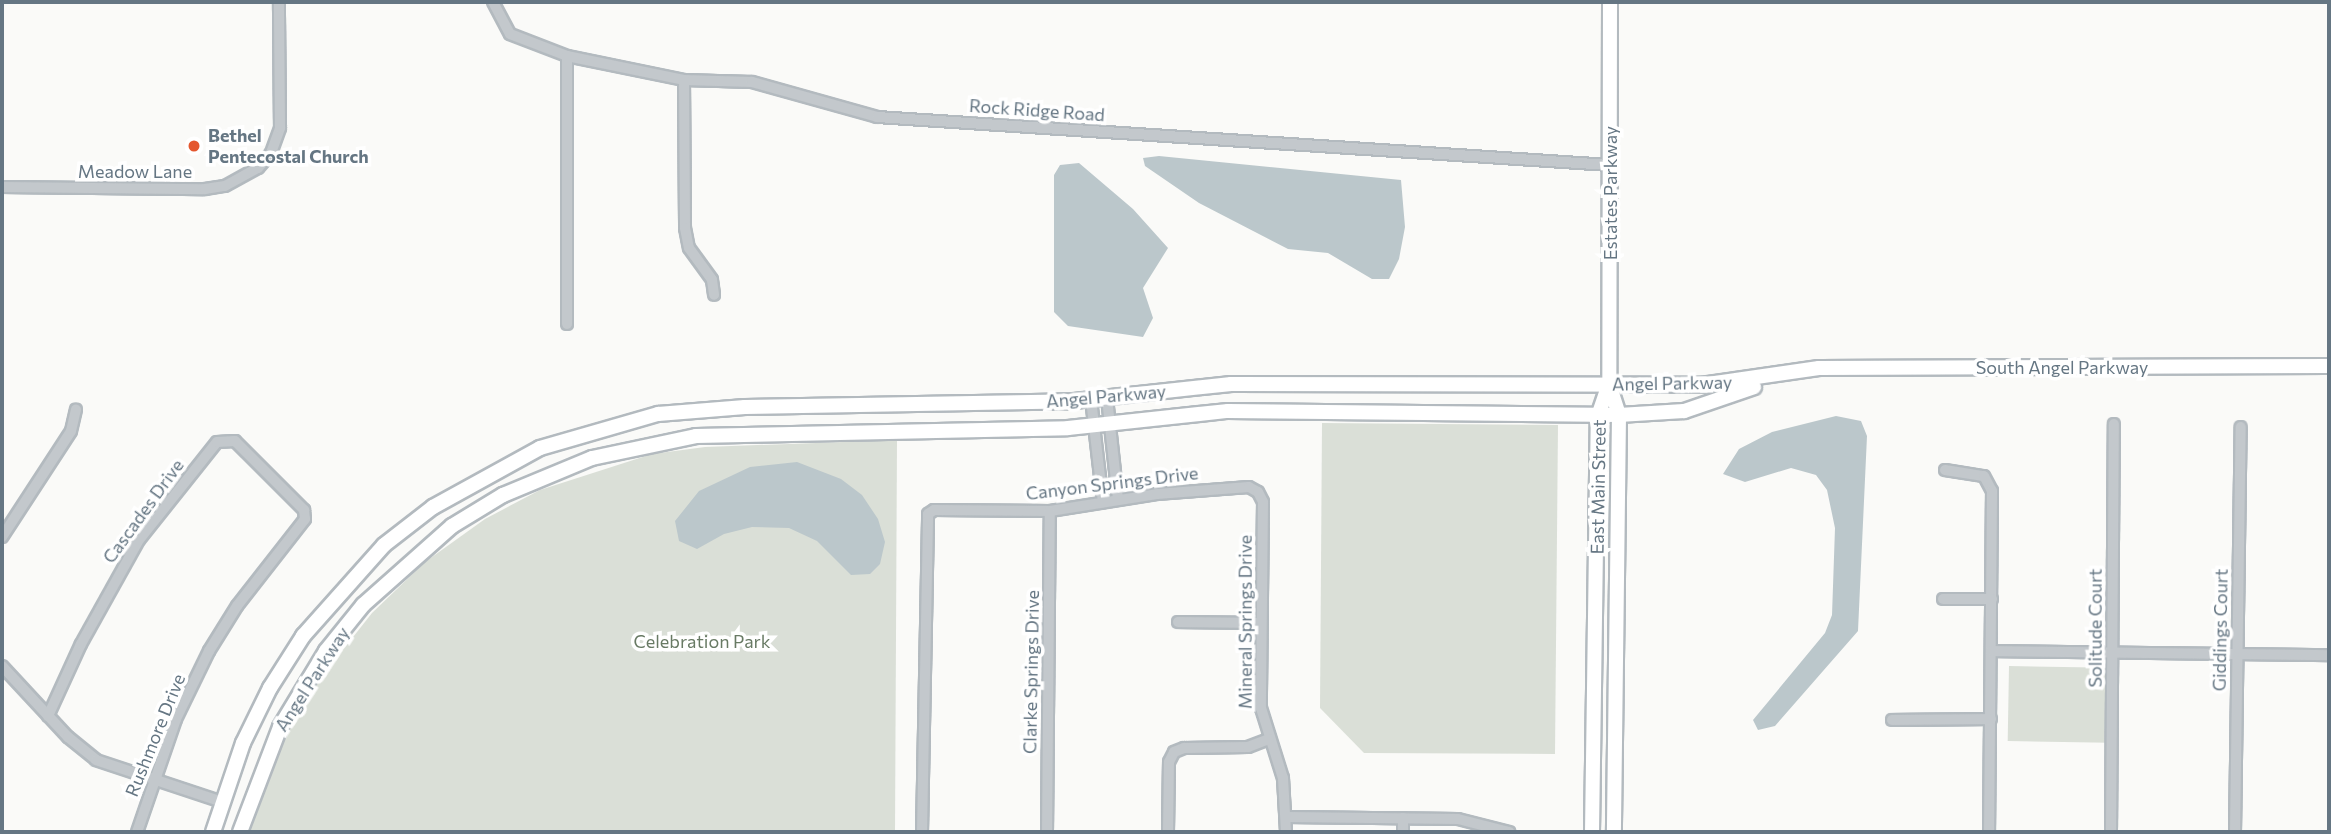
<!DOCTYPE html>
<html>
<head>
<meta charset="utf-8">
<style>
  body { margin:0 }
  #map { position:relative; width:2331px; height:834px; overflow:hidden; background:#fafaf8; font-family:Commissioner,sans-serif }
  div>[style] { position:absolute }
  .green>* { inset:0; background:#dadfd7; transform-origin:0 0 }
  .water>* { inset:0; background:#bbc7cb }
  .roads { filter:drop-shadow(2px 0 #b3babf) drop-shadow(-2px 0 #b3babf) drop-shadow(0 2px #b3babf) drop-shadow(0 -2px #b3babf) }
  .minor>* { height:10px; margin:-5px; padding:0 5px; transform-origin:5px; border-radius:5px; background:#c3c8cc }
  .secondary>* { height:14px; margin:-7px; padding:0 7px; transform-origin:7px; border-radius:7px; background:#fff }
  .dots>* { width:19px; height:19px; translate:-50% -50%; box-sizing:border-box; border:4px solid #fff; border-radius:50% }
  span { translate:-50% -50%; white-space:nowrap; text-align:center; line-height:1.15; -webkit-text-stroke:7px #fff; paint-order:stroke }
  .street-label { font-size:18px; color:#657683 }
  .poi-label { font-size:18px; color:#657683; font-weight:700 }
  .left { translate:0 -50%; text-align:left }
  .park-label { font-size:18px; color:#687a64 }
  .frame { position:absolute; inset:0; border:4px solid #657683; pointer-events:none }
</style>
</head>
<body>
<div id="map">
  <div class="green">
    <div style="clip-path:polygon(1322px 423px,1558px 425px,1555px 754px,1364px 753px,1320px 708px)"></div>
    <div style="clip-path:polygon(897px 440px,895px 832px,248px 832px,290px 721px,331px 665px,372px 613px,425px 562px,485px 519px,540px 490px,652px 454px,705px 447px)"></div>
    <div style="left:2009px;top:666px;width:101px;height:75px;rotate:1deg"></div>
  </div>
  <div class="water">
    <div style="clip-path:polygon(1159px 156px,1401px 180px,1405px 227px,1399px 259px,1389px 279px,1372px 279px,1328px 253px,1288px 249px,1199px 203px,1145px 166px,1143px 158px)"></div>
    <div style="clip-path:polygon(1079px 163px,1133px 209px,1168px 248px,1143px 288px,1153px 318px,1143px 337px,1068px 326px,1054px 312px,1054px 175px,1060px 165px)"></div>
    <div style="clip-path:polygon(1836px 416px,1861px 421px,1867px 436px,1858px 631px,1775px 726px,1758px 730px,1753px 720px,1825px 633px,1832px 615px,1835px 528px,1827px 490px,1816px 475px,1791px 468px,1745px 482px,1723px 474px,1739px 449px,1772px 432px)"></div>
    <div style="clip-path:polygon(797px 462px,841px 479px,862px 495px,878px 519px,885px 542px,880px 564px,870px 574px,851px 575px,817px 541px,789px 528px,752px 527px,724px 534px,697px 549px,679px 541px,675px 521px,699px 491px,750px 467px)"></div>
  </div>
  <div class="roads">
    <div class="minor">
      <div style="left:493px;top:2px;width:36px;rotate:62deg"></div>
      <div style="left:510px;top:34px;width:61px;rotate:21.1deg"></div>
      <div style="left:567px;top:56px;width:119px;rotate:11.6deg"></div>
      <div style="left:684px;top:80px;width:68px;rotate:1.7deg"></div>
      <div style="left:752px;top:82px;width:130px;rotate:15.6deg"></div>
      <div style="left:877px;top:117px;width:735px;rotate:3.75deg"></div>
      <div style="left:567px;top:56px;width:268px;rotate:90deg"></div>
      <div style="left:684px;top:80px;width:148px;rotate:89.6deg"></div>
      <div style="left:685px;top:228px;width:20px;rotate:79deg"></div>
      <div style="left:689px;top:248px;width:39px;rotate:54deg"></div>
      <div style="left:712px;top:280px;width:15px;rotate:82deg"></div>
      <div style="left:2px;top:187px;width:203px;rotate:0.6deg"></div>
      <div style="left:205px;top:189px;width:20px;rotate:-9deg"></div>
      <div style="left:225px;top:186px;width:38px;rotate:-29deg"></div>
      <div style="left:258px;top:168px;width:20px;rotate:-49deg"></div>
      <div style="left:271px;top:153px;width:27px;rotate:-70deg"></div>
      <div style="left:280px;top:128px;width:126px;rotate:-90.5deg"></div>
      <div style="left:1107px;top:398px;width:102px;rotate:83.8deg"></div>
      <div style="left:1091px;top:399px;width:104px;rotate:83.4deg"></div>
      <div style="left:1945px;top:470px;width:39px;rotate:9deg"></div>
      <div style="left:1984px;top:476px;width:17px;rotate:62deg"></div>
      <div style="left:1992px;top:491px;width:341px;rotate:90.5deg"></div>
      <div style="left:2px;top:537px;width:126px;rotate:-56.9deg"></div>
      <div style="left:71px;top:431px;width:22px;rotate:-77deg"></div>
      <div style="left:1943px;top:599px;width:49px"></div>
      <div style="left:1178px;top:622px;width:83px;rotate:0.7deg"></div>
      <div style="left:1991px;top:651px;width:338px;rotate:0.7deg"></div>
      <div style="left:2px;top:666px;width:97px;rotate:47.1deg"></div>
      <div style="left:68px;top:737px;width:36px;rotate:39deg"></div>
      <div style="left:96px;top:760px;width:133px;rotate:18.4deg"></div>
      <div style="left:48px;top:716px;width:79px;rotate:-65.4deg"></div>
      <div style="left:81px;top:644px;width:119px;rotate:-60.9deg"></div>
      <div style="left:139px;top:540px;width:125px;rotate:-51.5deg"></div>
      <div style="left:217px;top:442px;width:18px;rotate:-3deg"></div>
      <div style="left:235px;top:441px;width:98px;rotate:45deg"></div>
      <div style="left:304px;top:510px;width:9px;rotate:84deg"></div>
      <div style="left:305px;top:519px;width:110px;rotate:128deg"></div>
      <div style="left:237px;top:606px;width:53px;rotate:121.9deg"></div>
      <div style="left:209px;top:651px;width:76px;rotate:115.9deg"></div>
      <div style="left:176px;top:719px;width:120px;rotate:109deg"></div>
      <div style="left:1892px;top:720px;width:99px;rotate:-0.6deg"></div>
      <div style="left:1287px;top:817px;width:171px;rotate:0.7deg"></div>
      <div style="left:1458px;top:819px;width:53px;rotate:14.3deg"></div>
      <div style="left:922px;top:832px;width:318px;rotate:-88.9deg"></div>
      <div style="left:928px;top:514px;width:7px;rotate:-34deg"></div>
      <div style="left:934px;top:510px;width:116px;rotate:0.5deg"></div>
      <div style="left:1050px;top:511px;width:108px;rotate:-9deg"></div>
      <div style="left:1157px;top:494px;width:92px;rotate:-4.4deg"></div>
      <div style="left:1249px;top:487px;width:10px;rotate:29deg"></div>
      <div style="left:1258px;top:492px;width:11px;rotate:63deg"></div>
      <div style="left:1263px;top:502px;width:206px;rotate:90.6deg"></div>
      <div style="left:1261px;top:708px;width:73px;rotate:72.6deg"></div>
      <div style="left:1283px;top:778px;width:54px;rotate:86.8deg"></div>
      <div style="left:1047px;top:832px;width:321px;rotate:-89.5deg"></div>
      <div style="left:1168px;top:832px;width:70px;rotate:-89.2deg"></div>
      <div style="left:1169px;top:762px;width:11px;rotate:-63deg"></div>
      <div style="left:1174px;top:752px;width:11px;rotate:-22deg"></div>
      <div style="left:1184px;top:748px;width:64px;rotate:-0.9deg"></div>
      <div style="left:1248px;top:747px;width:22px;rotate:-21deg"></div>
      <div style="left:1403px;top:832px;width:14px;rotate:-90deg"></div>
      <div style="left:2111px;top:832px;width:408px;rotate:-89.6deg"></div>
      <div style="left:2235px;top:832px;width:405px;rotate:-89.2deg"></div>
    </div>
    <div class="secondary">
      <div style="left:1610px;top:2px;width:382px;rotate:90.1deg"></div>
      <div style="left:1609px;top:384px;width:33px;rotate:72deg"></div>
      <div style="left:1619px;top:415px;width:417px;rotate:90.7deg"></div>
      <div style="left:213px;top:832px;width:94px;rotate:-71.4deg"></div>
      <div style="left:243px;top:743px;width:61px;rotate:-63.9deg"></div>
      <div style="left:270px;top:688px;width:62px;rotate:-57.6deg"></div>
      <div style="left:303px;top:636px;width:122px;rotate:-48.3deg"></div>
      <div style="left:384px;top:545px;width:62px;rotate:-37.8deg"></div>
      <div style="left:433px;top:507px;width:122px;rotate:-28.9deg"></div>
      <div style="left:540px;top:448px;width:123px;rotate:-16.1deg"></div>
      <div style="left:658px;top:414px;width:87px;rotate:-4.6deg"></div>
      <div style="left:745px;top:407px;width:329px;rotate:-1deg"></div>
      <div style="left:1074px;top:401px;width:158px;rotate:-6.2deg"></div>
      <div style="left:1231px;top:384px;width:470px;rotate:0.1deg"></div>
      <div style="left:1701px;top:385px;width:119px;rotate:-8.2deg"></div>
      <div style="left:1819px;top:368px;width:510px;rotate:-0.22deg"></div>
      <div style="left:240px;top:832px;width:112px;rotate:-69.1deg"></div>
      <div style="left:280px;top:727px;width:89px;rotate:-58.8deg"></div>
      <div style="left:326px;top:651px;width:59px;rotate:-51.2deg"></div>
      <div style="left:363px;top:605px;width:119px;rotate:-41.6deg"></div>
      <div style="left:452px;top:526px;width:60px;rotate:-31.3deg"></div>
      <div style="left:503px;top:495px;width:96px;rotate:-22.6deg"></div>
      <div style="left:592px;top:458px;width:106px;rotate:-11.9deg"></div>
      <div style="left:696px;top:436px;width:372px;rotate:-1.2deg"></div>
      <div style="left:1068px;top:428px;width:161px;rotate:-6.1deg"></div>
      <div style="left:1228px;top:411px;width:391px;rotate:0.6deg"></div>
      <div style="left:1619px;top:415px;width:65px;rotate:-3.5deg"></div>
      <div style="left:1684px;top:411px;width:74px;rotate:-18.9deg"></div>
      <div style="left:1592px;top:832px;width:416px;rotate:-89.2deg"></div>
      <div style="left:1598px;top:416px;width:34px;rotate:-71deg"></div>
    </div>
  </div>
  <div class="dots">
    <div style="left:194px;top:146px;background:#e4572e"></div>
  </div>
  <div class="street-label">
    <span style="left:1037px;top:110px;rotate:4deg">Rock Ridge Road</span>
    <span style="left:135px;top:171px">Meadow Lane</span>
    <span style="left:1610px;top:193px;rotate:-90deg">Estates Parkway</span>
    <span style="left:2062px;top:367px">South Angel Parkway</span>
    <span style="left:1672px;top:383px;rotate:-1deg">Angel Parkway</span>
    <span style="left:1106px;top:396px;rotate:-5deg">Angel Parkway</span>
    <span style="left:1112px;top:483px;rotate:-7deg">Canyon Springs Drive</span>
    <span style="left:1598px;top:487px;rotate:-89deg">East Main Street</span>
    <span style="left:143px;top:511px;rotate:-54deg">Cascades Drive</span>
    <span style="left:1245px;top:622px;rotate:-90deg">Mineral Springs Drive</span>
    <span style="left:2095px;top:628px;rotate:-90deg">Solitude Court</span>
    <span style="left:2220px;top:630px;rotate:-89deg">Giddings Court</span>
    <span style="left:1031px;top:672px;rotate:-89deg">Clarke Springs Drive</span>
    <span style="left:312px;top:679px;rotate:-57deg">Angel Parkway</span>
    <span style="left:155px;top:735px;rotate:-68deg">Rushmore Drive</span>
  </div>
  <div class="poi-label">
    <span class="left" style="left:208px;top:146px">Bethel<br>Pentecostal Church</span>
  </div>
  <div class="park-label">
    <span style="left:702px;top:641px">Celebration Park</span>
  </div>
  <div class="frame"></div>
</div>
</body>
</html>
